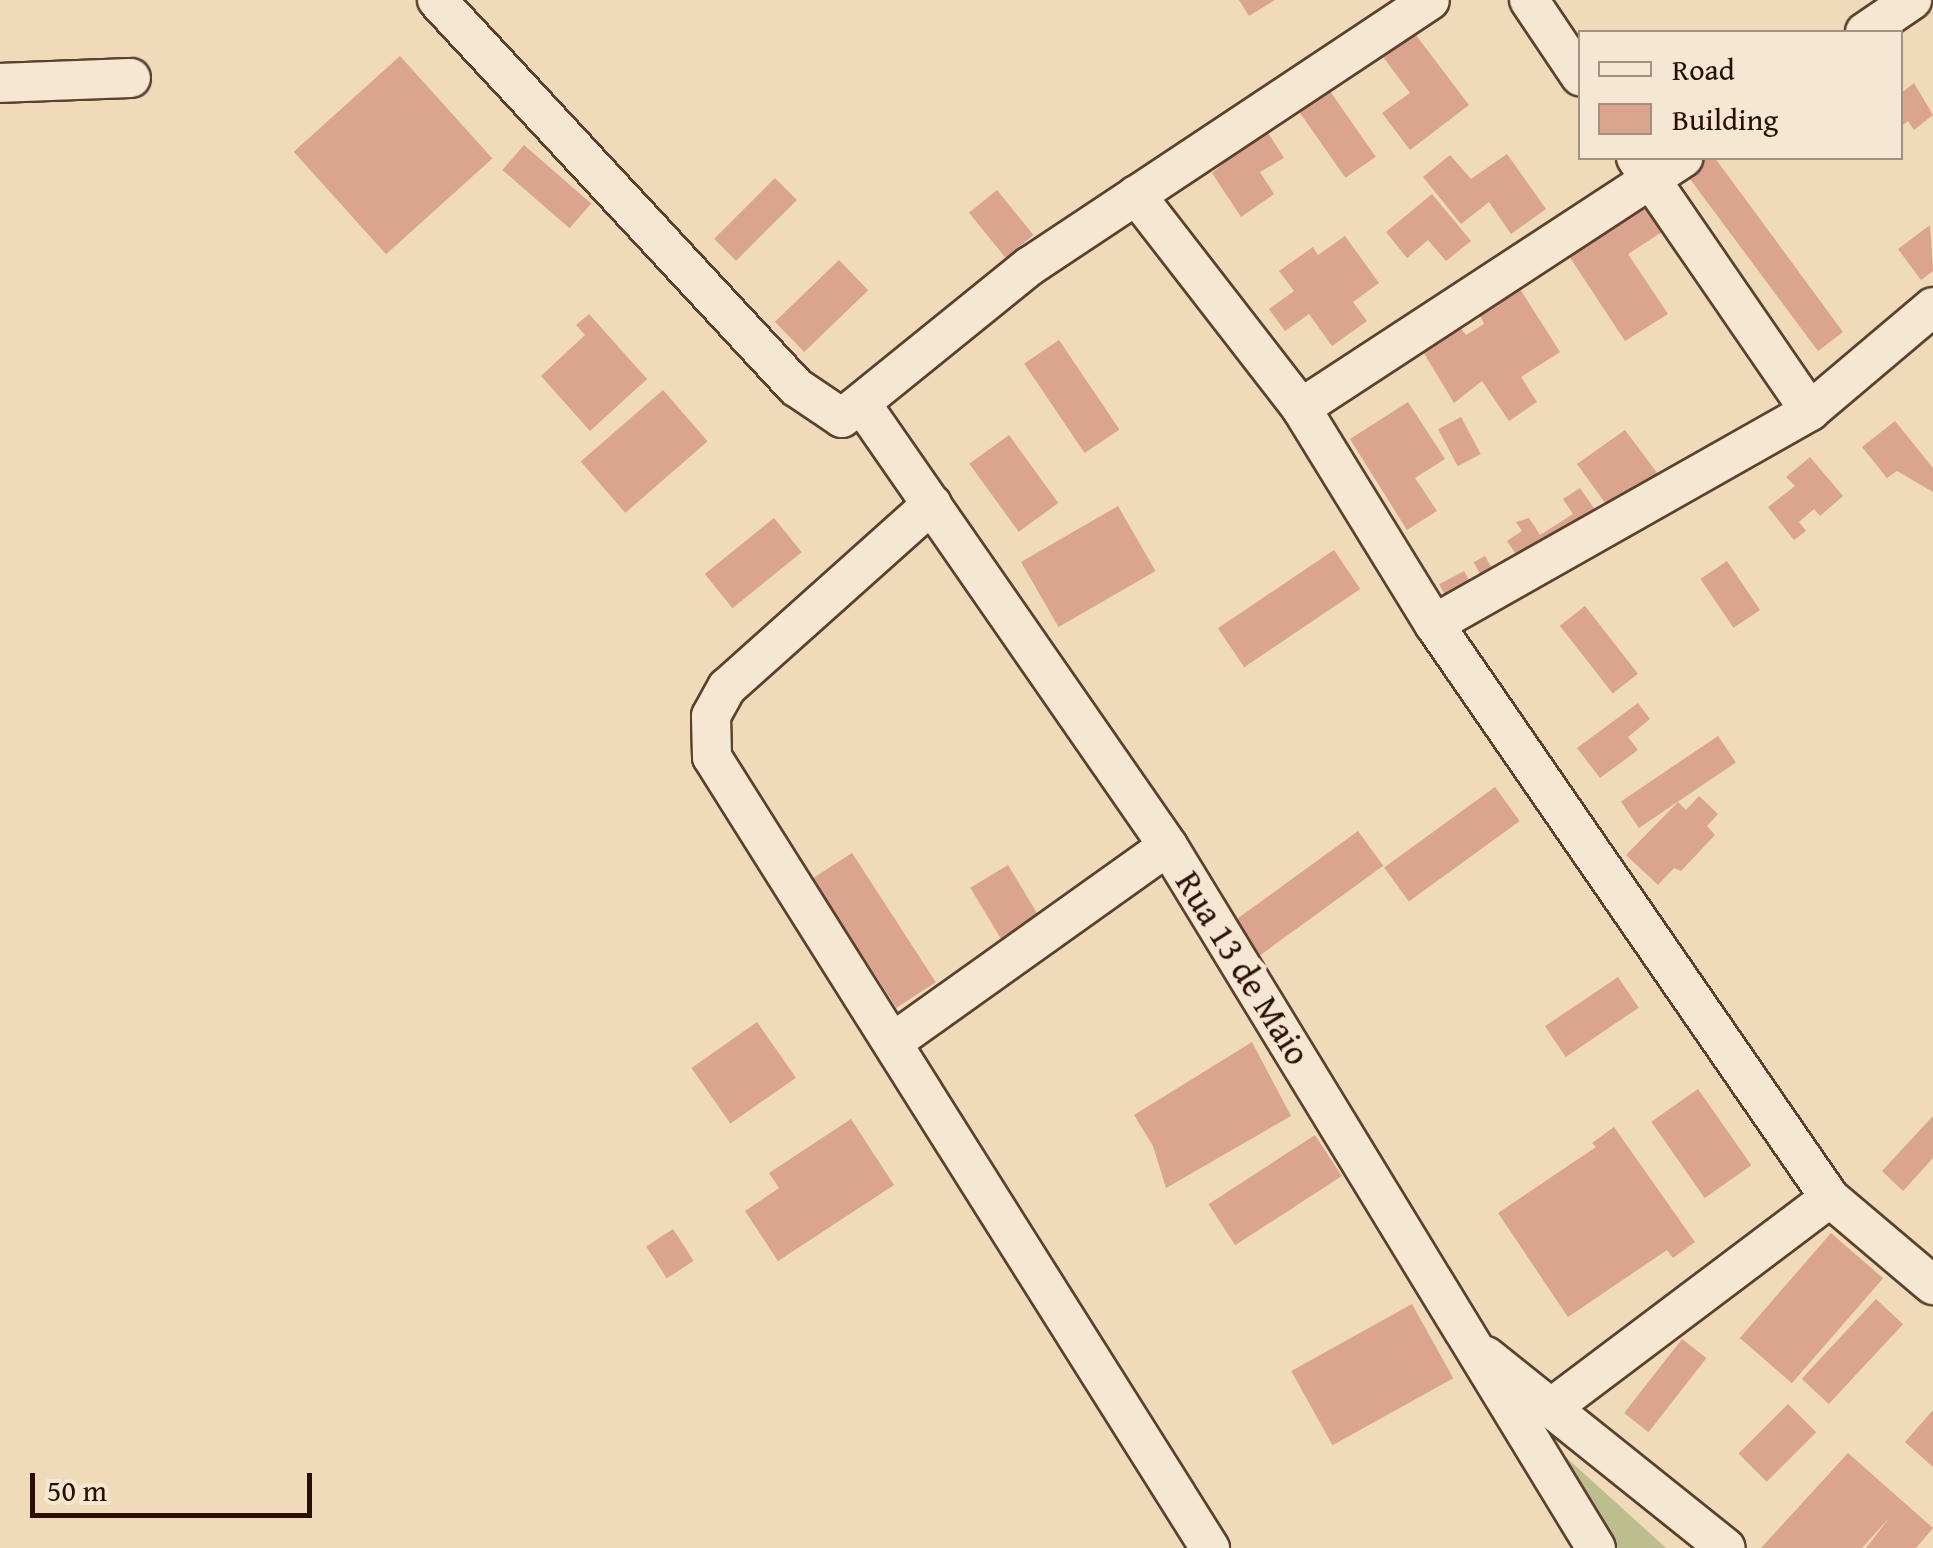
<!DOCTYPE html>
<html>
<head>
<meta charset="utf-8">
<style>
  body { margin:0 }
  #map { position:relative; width:1933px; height:1548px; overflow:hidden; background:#efdaba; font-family:"Gentium Book Plus",serif }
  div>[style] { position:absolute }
  .green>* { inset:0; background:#bcbe8d }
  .building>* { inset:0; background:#dba48f; transform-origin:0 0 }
  .roads { filter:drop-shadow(2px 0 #5b412e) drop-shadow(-2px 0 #5b412e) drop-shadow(0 2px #5b412e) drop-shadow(0 -2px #5b412e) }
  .minor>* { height:38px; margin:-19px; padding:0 19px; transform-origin:19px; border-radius:19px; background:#f5e7d2 }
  span { translate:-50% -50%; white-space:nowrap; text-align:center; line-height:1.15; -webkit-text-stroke:10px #f5e7d2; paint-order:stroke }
  .street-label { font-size:35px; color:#2a0e00 }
  .legend { position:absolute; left:1578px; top:30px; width:325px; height:130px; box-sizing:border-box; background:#f5e7d2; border:2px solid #a4907e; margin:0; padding:12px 18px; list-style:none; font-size:30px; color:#2a0e00 }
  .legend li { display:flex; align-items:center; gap:20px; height:50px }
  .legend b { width:50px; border:2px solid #a4907e }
  .scale { position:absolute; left:30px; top:1473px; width:282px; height:45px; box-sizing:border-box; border:5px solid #2a0e00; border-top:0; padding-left:12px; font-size:30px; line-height:35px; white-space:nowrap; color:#2a0e00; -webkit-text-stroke:8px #f5e7d2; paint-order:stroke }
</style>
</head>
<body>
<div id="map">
  <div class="green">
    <div style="clip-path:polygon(1558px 1450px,1666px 1548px,1618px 1548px)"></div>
  </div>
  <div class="building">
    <div style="clip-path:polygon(1239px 0,1275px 0,1249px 16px)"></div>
    <div style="clip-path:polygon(1406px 22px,1469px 105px,1410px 150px,1382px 113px,1410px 93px,1375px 46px)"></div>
    <div style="left:400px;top:56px;width:138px;height:143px;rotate:48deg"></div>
    <div style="clip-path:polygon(1914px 83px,1933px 115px,1914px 130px,1908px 121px,1900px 127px,1900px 94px)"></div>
    <div style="left:1327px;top:87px;width:85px;height:37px;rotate:55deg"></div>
    <div style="clip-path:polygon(1265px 128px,1284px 158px,1260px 172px,1274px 194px,1241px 217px,1212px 173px)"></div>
    <div style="left:524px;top:145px;width:89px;height:33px;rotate:41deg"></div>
    <div style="clip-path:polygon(1507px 154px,1546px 209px,1511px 234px,1489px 202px,1461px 224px,1423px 177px,1450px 155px,1471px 179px)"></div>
    <div style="clip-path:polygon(1703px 158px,1715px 158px,1843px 332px,1818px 351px,1684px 171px)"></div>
    <div style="left:775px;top:178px;width:31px;height:86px;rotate:45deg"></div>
    <div style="left:997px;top:190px;width:58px;height:36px;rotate:51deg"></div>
    <div style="clip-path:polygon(1432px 194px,1471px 241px,1446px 261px,1428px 240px,1407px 258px,1386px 232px)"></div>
    <div style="clip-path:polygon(1643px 203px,1662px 232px,1628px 254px,1668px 314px,1625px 341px,1567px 253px)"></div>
    <div style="clip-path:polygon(1930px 225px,1933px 271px,1921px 280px,1898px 249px)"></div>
    <div style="clip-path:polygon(1345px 236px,1379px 283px,1353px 302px,1367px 321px,1332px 346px,1309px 314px,1285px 331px,1269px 309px,1294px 291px,1279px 271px,1313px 247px,1318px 255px)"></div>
    <div style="left:839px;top:260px;width:42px;height:89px;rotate:46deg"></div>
    <div style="clip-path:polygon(1518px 286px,1560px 352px,1521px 377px,1537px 402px,1509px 421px,1482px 381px,1454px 403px,1419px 345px,1453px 318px,1466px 335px,1484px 324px,1478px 311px)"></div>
    <div style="clip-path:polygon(589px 314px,647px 379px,590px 431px,541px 376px,585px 335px,576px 325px)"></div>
    <div style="left:1059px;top:340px;width:108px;height:42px;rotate:56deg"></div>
    <div style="left:663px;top:390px;width:68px;height:109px;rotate:49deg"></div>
    <div style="clip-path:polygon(1408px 402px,1445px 459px,1415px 478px,1437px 511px,1407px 530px,1350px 439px)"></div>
    <div style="left:1461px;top:417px;width:42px;height:26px;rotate:62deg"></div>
    <div style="clip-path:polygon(1895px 421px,1933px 468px,1933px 492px,1897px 471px,1887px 478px,1862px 447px)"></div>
    <div style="clip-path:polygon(1625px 430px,1658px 474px,1614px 515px,1577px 464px)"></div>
    <div style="left:1009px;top:435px;width:84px;height:49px;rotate:54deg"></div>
    <div style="clip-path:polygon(1810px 457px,1843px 496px,1820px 516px,1814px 509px,1799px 522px,1806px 531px,1794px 540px,1768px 507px,1795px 486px,1786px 477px)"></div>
    <div style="clip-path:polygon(1580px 488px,1598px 514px,1520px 560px,1507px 541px,1522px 531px,1516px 522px,1529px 518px,1540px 535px,1573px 514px,1563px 499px)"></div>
    <div style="left:1118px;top:506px;width:75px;height:112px;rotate:60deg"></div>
    <div style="left:774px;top:518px;width:44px;height:89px;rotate:51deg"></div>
    <div style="left:1334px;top:550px;width:47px;height:140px;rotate:56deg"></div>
    <div style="left:1485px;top:556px;width:21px;height:13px;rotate:61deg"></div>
    <div style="left:1727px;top:561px;width:59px;height:32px;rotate:56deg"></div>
    <div style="left:1464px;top:571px;width:19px;height:28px;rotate:62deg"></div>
    <div style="left:1585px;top:606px;width:86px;height:32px;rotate:52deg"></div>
    <div style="clip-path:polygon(1638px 703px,1650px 719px,1628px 737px,1638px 750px,1600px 778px,1577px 748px)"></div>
    <div style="left:1718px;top:736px;width:32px;height:117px;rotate:56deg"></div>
    <div style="left:1495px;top:787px;width:42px;height:137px;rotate:54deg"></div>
    <div style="clip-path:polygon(1699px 796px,1718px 814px,1707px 826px,1715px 835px,1681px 871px,1674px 868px,1658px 885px,1626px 855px,1678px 802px,1686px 810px)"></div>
    <div style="left:1358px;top:831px;width:43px;height:153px;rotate:54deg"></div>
    <div style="left:852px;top:853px;width:154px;height:47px;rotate:57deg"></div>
    <div style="left:1008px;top:865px;width:64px;height:44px;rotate:59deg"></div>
    <div style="left:1618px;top:977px;width:37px;height:88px;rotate:56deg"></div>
    <div style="left:757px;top:1022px;width:68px;height:80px;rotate:55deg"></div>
    <div style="clip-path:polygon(1252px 1042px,1291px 1116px,1166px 1188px,1153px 1146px,1134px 1115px)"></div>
    <div style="left:1698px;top:1089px;width:93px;height:57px;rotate:55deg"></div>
    <div style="clip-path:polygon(1933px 1116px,1933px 1158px,1903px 1191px,1882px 1171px)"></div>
    <div style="clip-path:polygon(851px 1119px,894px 1185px,778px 1261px,745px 1211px,779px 1188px,769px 1173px)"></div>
    <div style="clip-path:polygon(1614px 1127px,1695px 1242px,1673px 1258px,1667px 1250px,1568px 1317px,1498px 1213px,1596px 1147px,1592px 1143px)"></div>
    <div style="left:1315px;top:1135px;width:49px;height:127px;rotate:57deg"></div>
    <div style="left:673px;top:1229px;width:38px;height:32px;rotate:57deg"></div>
    <div style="left:1831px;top:1233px;width:69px;height:139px;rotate:41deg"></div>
    <div style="left:1876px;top:1299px;width:37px;height:109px;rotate:43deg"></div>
    <div style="left:1412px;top:1304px;width:85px;height:138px;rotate:61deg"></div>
    <div style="left:1682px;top:1339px;width:31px;height:94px;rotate:38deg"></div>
    <div style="left:1788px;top:1404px;width:40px;height:70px;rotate:45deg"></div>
    <div style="clip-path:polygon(1933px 1410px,1933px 1467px,1905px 1442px)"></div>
    <div style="clip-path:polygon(1848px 1453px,1933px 1528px,1916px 1548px,1866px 1548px,1890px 1517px,1862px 1548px,1761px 1548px)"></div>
  </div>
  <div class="roads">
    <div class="minor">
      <div style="left:437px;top:0;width:528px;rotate:47.15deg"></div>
      <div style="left:796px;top:387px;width:55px;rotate:34deg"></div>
      <div style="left:842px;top:418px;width:242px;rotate:-39deg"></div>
      <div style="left:1030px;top:266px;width:480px;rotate:-33.6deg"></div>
      <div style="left:1529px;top:0;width:92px;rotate:56.1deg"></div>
      <div style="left:1865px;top:32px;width:57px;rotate:-34.2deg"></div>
      <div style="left:0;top:83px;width:131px;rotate:-2.2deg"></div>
      <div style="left:1636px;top:158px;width:307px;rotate:55.5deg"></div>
      <div style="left:1136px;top:195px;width:269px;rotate:52.2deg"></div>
      <div style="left:1301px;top:408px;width:254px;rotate:58.4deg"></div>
      <div style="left:1434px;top:624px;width:697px;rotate:55.4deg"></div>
      <div style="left:1830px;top:1198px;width:135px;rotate:40.2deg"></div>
      <div style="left:863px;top:406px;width:535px;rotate:55.27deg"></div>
      <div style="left:1168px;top:846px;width:822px;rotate:58.63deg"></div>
      <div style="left:1301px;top:408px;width:457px;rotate:-33.2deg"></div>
      <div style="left:932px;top:504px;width:275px;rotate:138.2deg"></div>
      <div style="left:727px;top:687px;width:33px;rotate:119deg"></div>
      <div style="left:711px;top:716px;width:41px;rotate:88.6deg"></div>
      <div style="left:712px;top:757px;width:935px;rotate:57.81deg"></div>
      <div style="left:1434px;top:624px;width:432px;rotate:-29.5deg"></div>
      <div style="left:1810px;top:411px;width:161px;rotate:-40.2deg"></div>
      <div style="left:896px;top:1040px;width:334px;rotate:-35.5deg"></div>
      <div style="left:1486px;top:1356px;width:307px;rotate:38.7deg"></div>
      <div style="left:1551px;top:1408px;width:349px;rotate:-37deg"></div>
    </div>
  </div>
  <div class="street-label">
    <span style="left:1243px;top:968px;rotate:58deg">Rua 13 de Maio</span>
  </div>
  <ul class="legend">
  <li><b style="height:12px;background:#f5e7d2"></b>Road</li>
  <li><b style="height:28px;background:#dba48f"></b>Building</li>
  </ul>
  <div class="scale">50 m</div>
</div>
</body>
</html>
